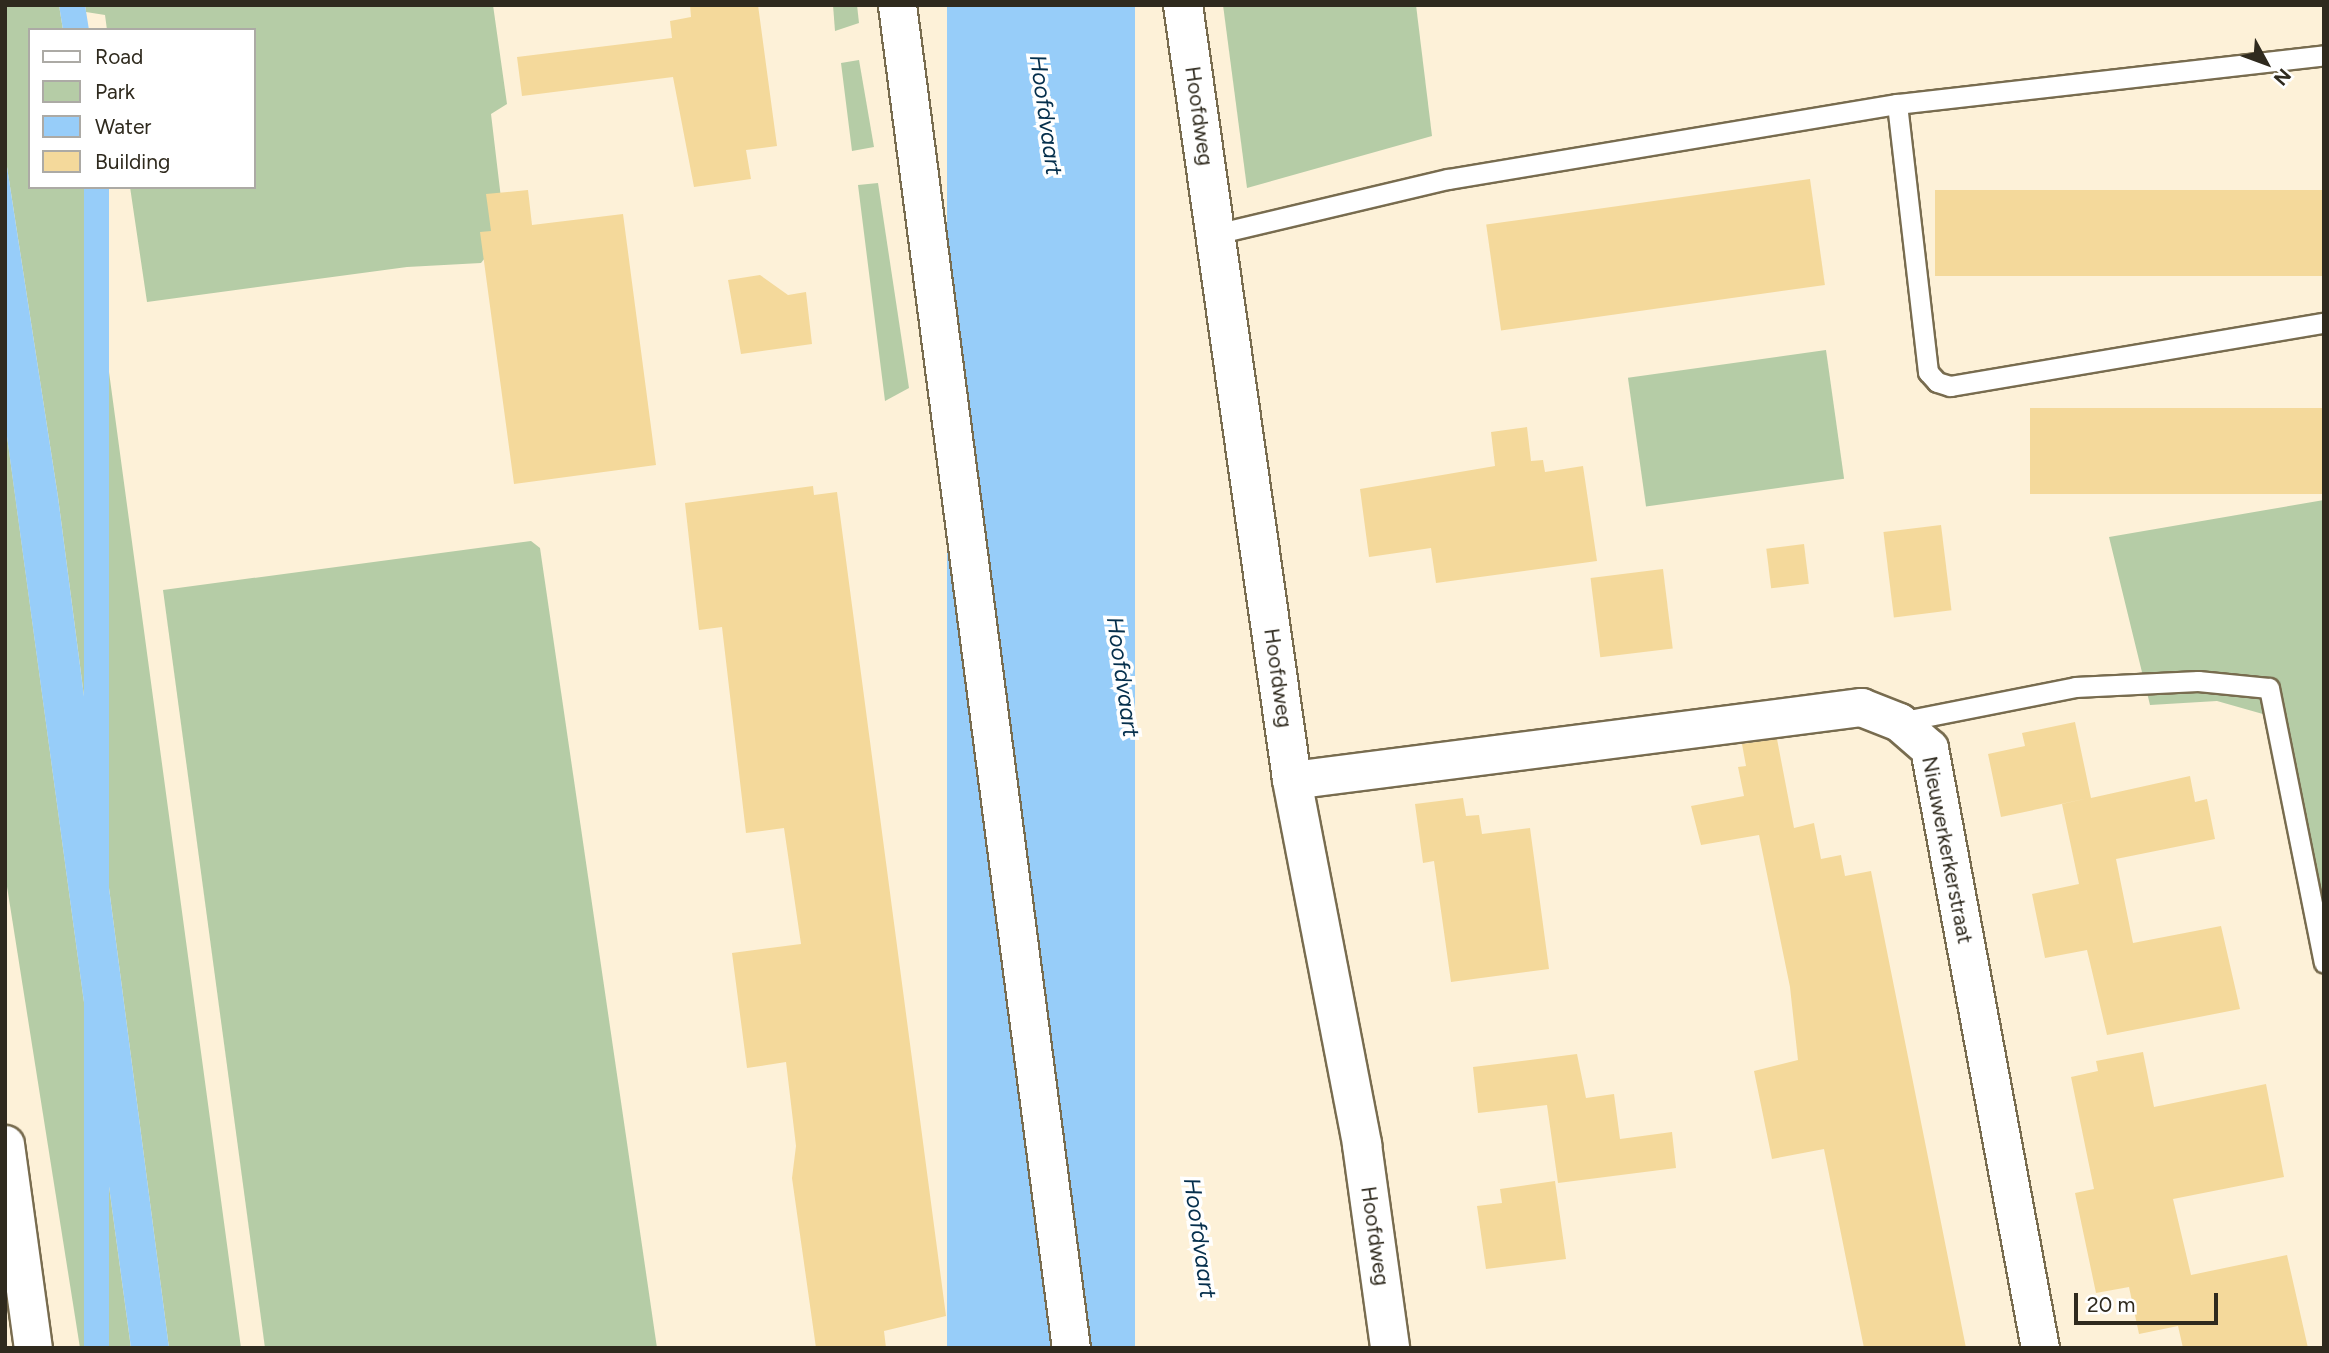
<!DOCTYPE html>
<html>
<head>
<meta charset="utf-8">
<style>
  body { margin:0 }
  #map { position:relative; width:2329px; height:1353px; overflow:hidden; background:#fdf1d8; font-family:Figtree,sans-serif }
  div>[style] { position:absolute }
  .green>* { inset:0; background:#b5cca6; transform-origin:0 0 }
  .water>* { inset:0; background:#97cdf9; transform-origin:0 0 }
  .building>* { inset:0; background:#f4d99b; transform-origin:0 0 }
  .roads { filter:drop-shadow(2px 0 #786c4f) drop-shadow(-2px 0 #786c4f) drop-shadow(0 2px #786c4f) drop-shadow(0 -2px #786c4f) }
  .service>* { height:19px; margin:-9.5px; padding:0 9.5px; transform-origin:9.5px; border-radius:9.5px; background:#fff }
  .minor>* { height:37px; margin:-18.5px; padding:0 18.5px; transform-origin:18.5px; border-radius:18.5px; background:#fff }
  .tertiary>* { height:38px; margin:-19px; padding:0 19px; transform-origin:19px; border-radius:19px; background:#fff }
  span { translate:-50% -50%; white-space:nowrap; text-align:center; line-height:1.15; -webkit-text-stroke:7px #fff; paint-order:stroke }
  .street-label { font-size:21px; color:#2f2a1e }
  .water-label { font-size:23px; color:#052f4c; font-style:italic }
  .frame { position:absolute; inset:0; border:7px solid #2f2a1e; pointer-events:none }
  .legend { position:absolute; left:28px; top:28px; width:228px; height:161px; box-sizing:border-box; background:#fff; border:2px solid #acaaa5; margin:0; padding:9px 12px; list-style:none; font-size:21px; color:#2f2a1e }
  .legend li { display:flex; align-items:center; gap:14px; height:35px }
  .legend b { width:35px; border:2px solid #acaaa5 }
  .north { position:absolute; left:2231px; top:28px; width:70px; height:70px; -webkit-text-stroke:5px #fff; paint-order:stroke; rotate:131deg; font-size:19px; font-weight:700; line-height:28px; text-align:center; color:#2f2a1e }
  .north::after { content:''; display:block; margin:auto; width:24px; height:32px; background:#2f2a1e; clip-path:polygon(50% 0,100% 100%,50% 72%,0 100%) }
  .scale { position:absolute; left:2074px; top:1293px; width:144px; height:32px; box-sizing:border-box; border:4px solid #2f2a1e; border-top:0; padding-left:9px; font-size:21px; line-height:24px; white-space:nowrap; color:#2f2a1e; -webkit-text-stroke:5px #fff; paint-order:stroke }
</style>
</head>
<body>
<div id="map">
  <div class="green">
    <div style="clip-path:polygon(5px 5px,59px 5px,63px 30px,30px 30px,30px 187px,84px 187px,241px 1348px,169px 1348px,58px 497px,5px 154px)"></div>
    <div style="clip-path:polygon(85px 5px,493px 5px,507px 104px,491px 114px,505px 232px,481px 263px,407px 267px,147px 302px,130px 187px,254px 187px,254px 30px,107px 30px,105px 15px,86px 12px)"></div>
    <div style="clip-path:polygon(833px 5px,857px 5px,859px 23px,835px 31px)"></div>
    <div style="clip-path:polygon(1223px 5px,1416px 5px,1432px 136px,1247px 188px)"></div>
    <div style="clip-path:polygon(859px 60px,874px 147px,852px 151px,841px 63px)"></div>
    <div style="clip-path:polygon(878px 183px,909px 388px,885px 401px,858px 185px)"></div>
    <div style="left:1826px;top:350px;width:130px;height:200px;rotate:82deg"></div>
    <div style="clip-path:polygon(5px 421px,131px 1348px,80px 1348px,5px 874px)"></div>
    <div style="clip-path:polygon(2324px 500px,2324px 915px,2284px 720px,2217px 701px,2150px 705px,2109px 537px)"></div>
    <div style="clip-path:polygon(531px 541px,540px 548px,657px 1348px,265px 1348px,163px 590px)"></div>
  </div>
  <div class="water">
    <div style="clip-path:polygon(59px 5px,85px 5px,89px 30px,63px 30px)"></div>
    <div style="left:947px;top:5px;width:188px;height:1355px"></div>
    <div style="clip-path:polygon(5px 154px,58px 497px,169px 1348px,131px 1348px,5px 422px)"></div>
    <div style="left:84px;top:187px;width:25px;height:1172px"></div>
  </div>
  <div class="building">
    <div style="clip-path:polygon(690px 5px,758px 5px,777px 146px,746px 150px,751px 179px,694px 187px,673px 77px,522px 96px,517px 57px,672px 38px,670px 21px,691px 17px)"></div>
    <div style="left:1810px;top:179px;width:107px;height:327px;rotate:82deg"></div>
    <div style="clip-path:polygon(528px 190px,532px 225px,623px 214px,656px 465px,514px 484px,480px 232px,491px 231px,486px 194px)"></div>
    <div style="left:2324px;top:190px;width:86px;height:389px;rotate:90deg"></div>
    <div style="clip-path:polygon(760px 275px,788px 295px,806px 292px,812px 344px,741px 354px,728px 280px)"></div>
    <div style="left:2324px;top:408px;width:86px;height:294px;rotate:90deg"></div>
    <div style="clip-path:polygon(1527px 427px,1531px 461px,1543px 460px,1545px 472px,1583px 466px,1597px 561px,1436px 583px,1431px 548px,1369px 557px,1360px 489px,1495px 466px,1491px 432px)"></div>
    <div style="clip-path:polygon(813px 486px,814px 495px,837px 492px,946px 1316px,884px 1331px,886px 1348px,816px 1348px,792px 1178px,796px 1146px,786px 1062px,747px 1068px,732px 953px,801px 944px,784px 828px,746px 833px,722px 627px,699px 630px,685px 503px)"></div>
    <div style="left:1941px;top:525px;width:86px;height:58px;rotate:83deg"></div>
    <div style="left:1804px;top:544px;width:40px;height:38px;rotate:83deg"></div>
    <div style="left:1663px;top:569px;width:80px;height:73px;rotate:83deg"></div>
    <div style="clip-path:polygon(2075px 722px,2091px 798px,2190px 776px,2195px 802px,2207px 799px,2215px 839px,2116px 859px,2133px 943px,2221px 926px,2240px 1009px,2107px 1035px,2087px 950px,2045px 958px,2032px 894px,2079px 884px,2062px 804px,2089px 798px,2001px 817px,1988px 754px,2025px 746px,2022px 733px)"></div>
    <div style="clip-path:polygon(1777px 739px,1794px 828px,1814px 823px,1821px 859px,1841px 855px,1845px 876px,1871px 871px,1966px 1348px,1864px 1348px,1824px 1149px,1772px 1159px,1754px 1071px,1798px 1060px,1790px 987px,1759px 835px,1701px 845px,1691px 806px,1744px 796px,1738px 767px,1746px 766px,1742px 744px)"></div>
    <div style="clip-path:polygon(1463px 798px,1466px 816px,1479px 815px,1482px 834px,1530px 828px,1549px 969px,1451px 982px,1434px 861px,1423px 863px,1415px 804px)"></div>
    <div style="clip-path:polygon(2143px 1052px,2154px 1107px,2266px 1084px,2284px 1177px,2173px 1199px,2191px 1275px,2287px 1255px,2308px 1348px,2183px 1348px,2178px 1326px,2139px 1334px,2129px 1287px,2096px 1293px,2075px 1193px,2094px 1189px,2071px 1077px,2098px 1071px,2096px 1061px)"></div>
    <div style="clip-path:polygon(1577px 1054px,1586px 1098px,1614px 1094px,1620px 1139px,1672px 1132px,1676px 1168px,1558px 1183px,1547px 1105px,1478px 1113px,1473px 1067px)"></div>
    <div style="clip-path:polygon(1555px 1181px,1566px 1259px,1486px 1269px,1477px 1206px,1502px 1203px,1500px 1189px)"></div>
  </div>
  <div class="roads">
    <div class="service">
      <div style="left:1897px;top:104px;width:270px;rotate:83.4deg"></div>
      <div style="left:1928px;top:372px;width:13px;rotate:48deg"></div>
      <div style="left:1937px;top:382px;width:14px;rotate:17deg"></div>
      <div style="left:1950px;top:386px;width:379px;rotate:-9.6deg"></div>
      <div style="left:1215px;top:234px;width:239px;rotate:-13.3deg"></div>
      <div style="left:1448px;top:179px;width:455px;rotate:-9.5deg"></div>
      <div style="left:1897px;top:104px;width:430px;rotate:-6.5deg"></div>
      <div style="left:1899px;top:722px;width:179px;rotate:-11.2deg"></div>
      <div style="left:2075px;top:687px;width:123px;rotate:-2.8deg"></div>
      <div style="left:2198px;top:681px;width:71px;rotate:5.6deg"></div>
      <div style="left:2269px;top:688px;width:280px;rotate:78.7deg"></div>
    </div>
    <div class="minor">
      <div style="left:897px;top:5px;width:1354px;rotate:82.62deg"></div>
      <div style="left:1292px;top:780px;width:574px;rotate:-7.31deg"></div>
      <div style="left:1861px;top:707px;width:41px;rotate:21.5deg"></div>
      <div style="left:1899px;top:722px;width:40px;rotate:41deg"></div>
      <div style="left:1929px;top:748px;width:610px;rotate:79.52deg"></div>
      <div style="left:5px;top:1144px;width:206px;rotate:82.2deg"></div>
    </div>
    <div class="tertiary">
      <div style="left:1183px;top:5px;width:783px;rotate:81.99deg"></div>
      <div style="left:1292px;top:780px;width:372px;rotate:79.1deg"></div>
      <div style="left:1362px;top:1145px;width:205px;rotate:82.1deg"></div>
    </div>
  </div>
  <div class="street-label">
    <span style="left:1199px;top:116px;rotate:82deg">Hoofdweg</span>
    <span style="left:1278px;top:678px;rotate:82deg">Hoofdweg</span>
    <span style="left:1947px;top:850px;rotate:79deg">Nieuwerkerkerstraat</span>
    <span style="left:1375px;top:1236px;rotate:82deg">Hoofdweg</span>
  </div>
  <div class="water-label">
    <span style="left:1046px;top:115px;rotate:82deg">Hoofdvaart</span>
    <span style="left:1123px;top:677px;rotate:82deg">Hoofdvaart</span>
    <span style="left:1200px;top:1238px;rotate:82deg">Hoofdvaart</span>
  </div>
  <div class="frame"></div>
  <ul class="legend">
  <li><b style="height:9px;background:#fff"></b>Road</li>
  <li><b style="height:19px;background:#b5cca6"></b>Park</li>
  <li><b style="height:19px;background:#97cdf9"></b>Water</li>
  <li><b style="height:19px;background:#f4d99b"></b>Building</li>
  </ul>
  <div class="north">N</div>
  <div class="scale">20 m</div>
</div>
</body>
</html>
